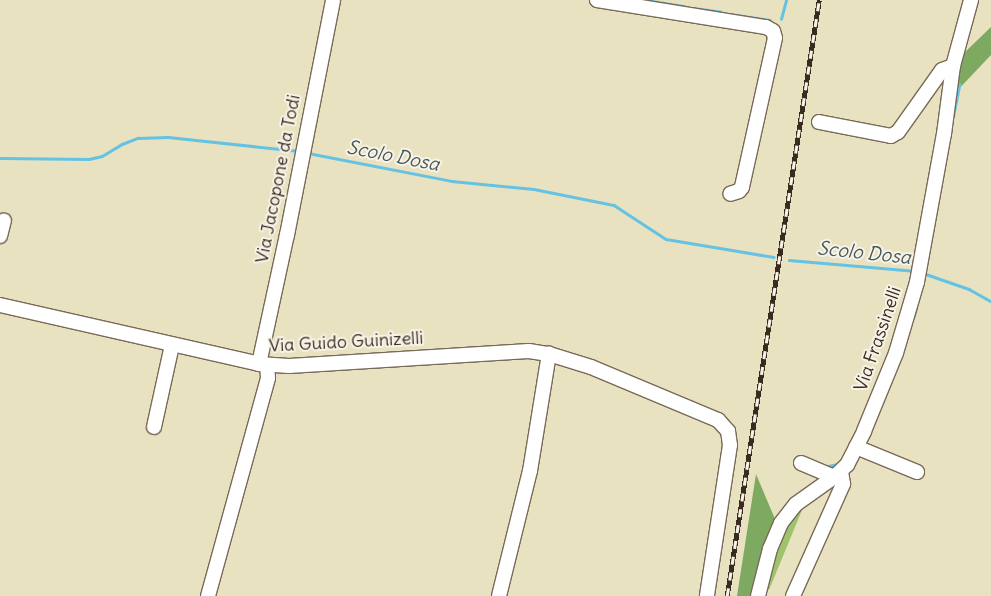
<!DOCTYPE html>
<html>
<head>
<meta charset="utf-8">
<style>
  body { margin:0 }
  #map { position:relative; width:991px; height:596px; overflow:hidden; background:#e9e2c0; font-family:Delius,sans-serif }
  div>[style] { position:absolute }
  .green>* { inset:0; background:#9ec36d }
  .forest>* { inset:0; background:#7ea960 }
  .stream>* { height:2.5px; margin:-1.25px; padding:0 1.25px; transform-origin:1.25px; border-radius:1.25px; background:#65c2e3 }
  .roads { filter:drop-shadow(1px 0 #786a57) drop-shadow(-1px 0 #786a57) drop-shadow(0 1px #786a57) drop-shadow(0 -1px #786a57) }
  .minor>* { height:14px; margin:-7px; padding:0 7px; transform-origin:7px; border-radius:7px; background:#fff }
  .rail>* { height:4.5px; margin-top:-2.25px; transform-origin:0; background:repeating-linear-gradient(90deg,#f7f3e8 0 8px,#3b2a1e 0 16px); box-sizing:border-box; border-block:1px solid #3b2a1e }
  span { translate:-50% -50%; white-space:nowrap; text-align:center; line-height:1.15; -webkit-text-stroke:4px #f7f3e8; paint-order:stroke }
  .street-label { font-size:18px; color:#3b2a1e }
  .water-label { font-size:19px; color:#485859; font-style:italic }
</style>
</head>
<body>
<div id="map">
  <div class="green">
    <div style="clip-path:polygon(807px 498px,769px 590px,763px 588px,780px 529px)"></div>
  </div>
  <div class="forest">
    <div style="clip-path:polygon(991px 27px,991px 55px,953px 95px,964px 53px)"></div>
    <div style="clip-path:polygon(756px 474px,775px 519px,760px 578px,752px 596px,737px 596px)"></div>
  </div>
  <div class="stream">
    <div style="left:646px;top:0;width:39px;rotate:9deg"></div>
    <div style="left:694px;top:8px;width:27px;rotate:8deg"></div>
    <div style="left:730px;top:14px;width:40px;rotate:8.5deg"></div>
    <div style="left:781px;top:19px;width:20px;rotate:-75deg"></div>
    <div style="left:953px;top:117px;width:33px;rotate:-79deg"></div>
    <div style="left:308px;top:153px;width:147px;rotate:11deg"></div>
    <div style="left:452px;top:181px;width:82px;rotate:5.6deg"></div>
    <div style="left:534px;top:189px;width:82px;rotate:11.3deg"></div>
    <div style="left:614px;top:205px;width:62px;rotate:33.2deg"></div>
    <div style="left:666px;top:239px;width:109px;rotate:9.5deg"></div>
    <div style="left:0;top:158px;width:89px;rotate:0.6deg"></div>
    <div style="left:89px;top:159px;width:13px;rotate:-13deg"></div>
    <div style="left:102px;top:156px;width:23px;rotate:-31deg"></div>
    <div style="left:122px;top:144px;width:17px;rotate:-21deg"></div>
    <div style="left:138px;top:138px;width:30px;rotate:-2deg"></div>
    <div style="left:168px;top:137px;width:131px;rotate:6.1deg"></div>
    <div style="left:789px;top:260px;width:127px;rotate:5deg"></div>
    <div style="left:923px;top:273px;width:49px;rotate:19.2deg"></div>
    <div style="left:969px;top:289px;width:25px;rotate:29deg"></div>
    <div style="left:914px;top:316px;width:8px;rotate:-76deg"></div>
    <div style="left:828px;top:466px;width:10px;rotate:-11deg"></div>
  </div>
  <div class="roads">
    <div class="minor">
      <div style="left:597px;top:0;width:171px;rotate:9.1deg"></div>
      <div style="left:766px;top:27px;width:8px;rotate:30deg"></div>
      <div style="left:773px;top:31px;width:7px;rotate:74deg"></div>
      <div style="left:775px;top:38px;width:153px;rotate:102.5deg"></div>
      <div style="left:742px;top:187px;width:5px;rotate:127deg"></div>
      <div style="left:739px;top:191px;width:9px;rotate:162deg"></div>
      <div style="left:819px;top:122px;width:73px;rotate:11deg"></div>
      <div style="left:891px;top:136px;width:8px;rotate:-30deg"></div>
      <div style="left:898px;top:132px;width:76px;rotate:-54.6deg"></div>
      <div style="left:942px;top:70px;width:12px;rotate:-20deg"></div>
      <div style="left:0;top:236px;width:16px;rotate:-76deg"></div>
      <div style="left:0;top:305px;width:266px;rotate:12.8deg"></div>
      <div style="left:259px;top:364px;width:30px;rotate:4deg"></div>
      <div style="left:289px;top:366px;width:240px;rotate:-3.6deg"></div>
      <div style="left:529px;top:351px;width:20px;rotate:9deg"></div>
      <div style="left:549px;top:354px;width:44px;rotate:17.2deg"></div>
      <div style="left:591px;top:367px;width:138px;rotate:22.7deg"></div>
      <div style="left:718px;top:420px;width:15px;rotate:48deg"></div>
      <div style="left:728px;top:431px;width:14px;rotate:82deg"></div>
      <div style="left:730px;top:445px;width:153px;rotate:98.7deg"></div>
      <div style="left:259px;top:364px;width:132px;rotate:-77.8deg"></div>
      <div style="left:287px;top:235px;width:239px;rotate:-78.9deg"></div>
      <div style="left:154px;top:427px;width:84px;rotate:-77.6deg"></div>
      <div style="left:856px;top:447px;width:66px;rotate:22.3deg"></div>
      <div style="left:801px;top:463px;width:36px;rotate:23deg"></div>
      <div style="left:208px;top:596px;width:226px;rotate:-74.6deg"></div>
      <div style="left:268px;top:378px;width:13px;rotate:-94deg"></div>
      <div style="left:499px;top:596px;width:129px;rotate:-76.1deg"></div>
      <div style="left:530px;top:471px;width:119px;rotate:-80.8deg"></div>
      <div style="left:758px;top:596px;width:49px;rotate:-75.7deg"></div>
      <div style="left:770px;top:549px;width:28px;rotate:-67deg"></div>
      <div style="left:781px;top:523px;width:24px;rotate:-52deg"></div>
      <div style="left:796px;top:504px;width:47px;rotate:-35.4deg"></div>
      <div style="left:834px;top:477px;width:18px;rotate:-43deg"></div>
      <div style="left:847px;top:465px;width:38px;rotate:-63deg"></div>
      <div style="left:864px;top:431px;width:84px;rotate:-67.7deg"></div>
      <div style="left:896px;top:353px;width:74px;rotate:-73.5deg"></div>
      <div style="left:917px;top:282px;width:150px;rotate:-79.7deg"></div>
      <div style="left:944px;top:134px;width:69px;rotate:-82.5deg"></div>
      <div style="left:953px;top:66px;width:68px;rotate:-74.7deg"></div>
      <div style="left:793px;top:596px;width:123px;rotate:-65.9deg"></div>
      <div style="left:843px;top:484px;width:13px;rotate:-99deg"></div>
    </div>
  </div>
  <div class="rail">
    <div style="left:727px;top:596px;width:603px;rotate:-81.22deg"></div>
  </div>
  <div class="street-label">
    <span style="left:278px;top:179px;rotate:-79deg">Via Jacopone da Todi</span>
    <span style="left:878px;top:339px;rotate:-71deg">Via Frassinelli</span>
    <span style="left:346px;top:342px;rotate:-3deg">Via Guido Guinizelli</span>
  </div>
  <div class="water-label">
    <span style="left:393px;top:156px;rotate:11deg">Scolo Dosa</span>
    <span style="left:864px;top:253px;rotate:6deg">Scolo Dosa</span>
  </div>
</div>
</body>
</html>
